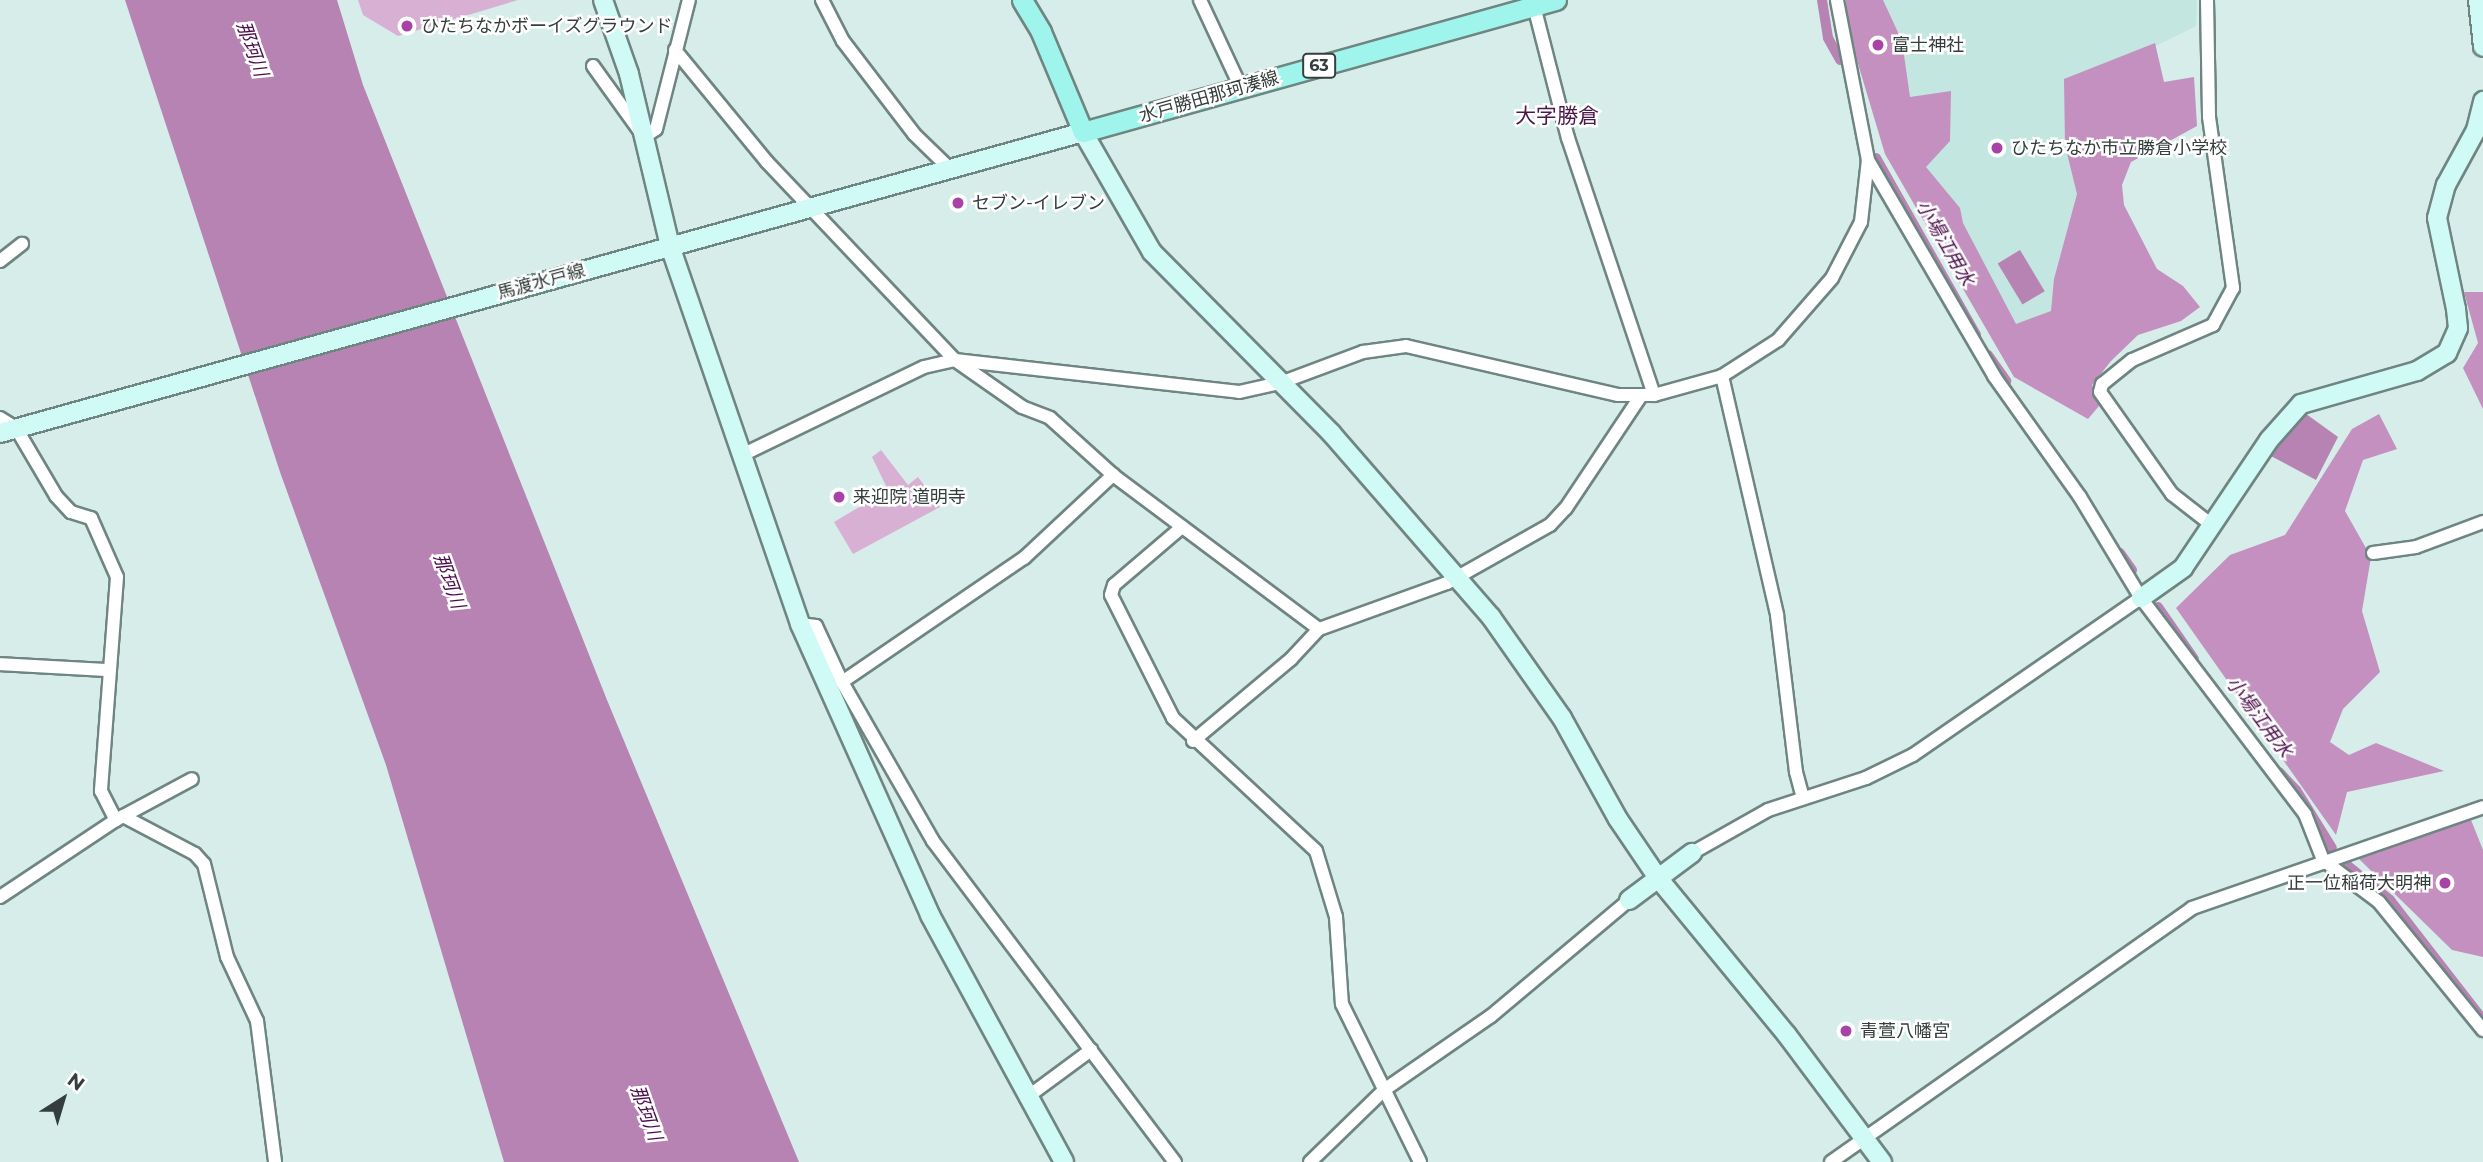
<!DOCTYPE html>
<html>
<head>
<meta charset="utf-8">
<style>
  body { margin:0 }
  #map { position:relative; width:2483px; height:1162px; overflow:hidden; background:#d6edea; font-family:Montserrat,"Noto Sans JP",sans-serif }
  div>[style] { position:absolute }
  .built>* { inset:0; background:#c4e6e0 }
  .green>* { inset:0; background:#d7b0d4 }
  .forest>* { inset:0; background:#c390c0 }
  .water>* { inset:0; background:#b683b3; transform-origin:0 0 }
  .canal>* { height:10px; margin:-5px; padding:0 5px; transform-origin:5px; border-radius:5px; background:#b683b3 }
  .roads { filter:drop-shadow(2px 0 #6f8581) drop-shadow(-2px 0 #6f8581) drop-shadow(0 2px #6f8581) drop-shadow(0 -2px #6f8581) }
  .street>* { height:12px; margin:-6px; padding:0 6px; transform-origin:6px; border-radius:6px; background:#fff }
  .secondary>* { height:18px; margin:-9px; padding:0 9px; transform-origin:9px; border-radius:9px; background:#cffaf5 }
  .primary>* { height:19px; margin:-9.5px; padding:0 9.5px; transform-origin:9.5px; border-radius:9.5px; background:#9ff5eb }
  .dots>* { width:19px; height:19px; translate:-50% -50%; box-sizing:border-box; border:4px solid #fff; border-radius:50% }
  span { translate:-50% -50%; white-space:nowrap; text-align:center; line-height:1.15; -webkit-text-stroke:5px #fff; paint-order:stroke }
  .shield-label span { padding:2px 5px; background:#fff; border:2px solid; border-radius:5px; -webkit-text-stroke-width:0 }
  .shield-label { font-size:16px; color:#343e3c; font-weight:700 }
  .poi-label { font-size:18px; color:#343e3c }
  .left { translate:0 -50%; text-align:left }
  .right { translate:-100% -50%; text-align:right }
  .street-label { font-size:18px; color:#343e3c }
  .water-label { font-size:19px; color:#4c0e4b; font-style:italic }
  .quarter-label { font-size:21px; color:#4a1949 }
  .north { position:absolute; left:28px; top:1064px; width:70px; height:70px; -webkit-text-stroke:5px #fff; paint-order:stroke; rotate:37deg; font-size:19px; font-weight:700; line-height:28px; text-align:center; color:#343e3c }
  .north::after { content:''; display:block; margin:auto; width:24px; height:32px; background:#343e3c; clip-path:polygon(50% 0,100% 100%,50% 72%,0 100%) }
</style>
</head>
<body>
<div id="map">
  <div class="built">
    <div style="clip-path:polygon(1883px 0,2197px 0,2196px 26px,2073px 87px,2087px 190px,2065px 312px,1998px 337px,1893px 106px)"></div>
  </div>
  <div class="green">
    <div style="clip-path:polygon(358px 0,518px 0,398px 36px,363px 15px)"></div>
    <div style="clip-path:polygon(881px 450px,908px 485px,918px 477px,940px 507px,853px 554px,834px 522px,888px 490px,872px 457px)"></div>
  </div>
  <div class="forest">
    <div style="clip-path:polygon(1846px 0,1883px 0,1902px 41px,1910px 97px,1951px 91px,1950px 141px,1926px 167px,1960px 208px,1963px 223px,2016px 324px,2051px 311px,2054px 279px,2077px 194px,2065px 145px,2064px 79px,2155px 43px,2164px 82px,2194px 77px,2197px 126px,2131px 162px,2122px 185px,2124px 205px,2157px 269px,2183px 286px,2200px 307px,2181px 321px,2138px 335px,2111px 361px,2092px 385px,2099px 406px,2088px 419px,2014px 377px,1885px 154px,1844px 17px)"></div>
    <div style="clip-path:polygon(2464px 292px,2483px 292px,2483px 409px,2463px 368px,2478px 343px)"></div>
    <div style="clip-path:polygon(2379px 414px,2397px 449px,2363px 460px,2345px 511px,2371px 557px,2362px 611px,2380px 672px,2343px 709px,2330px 742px,2349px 755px,2376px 743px,2444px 771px,2347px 792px,2336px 835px,2176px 608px,2230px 555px,2285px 535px,2352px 429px)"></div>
    <div style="clip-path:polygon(2471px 820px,2483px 850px,2483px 957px,2452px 950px,2356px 856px)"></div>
  </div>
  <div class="water">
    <div style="clip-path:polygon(125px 0,337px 0,363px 85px,607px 700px,799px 1162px,504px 1162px,386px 765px,280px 472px)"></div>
    <div style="left:2020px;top:250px;width:48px;height:26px;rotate:59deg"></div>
    <div style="clip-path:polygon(2302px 411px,2338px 437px,2316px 480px,2269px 455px)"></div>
  </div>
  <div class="canal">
    <div style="left:1822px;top:0;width:38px;rotate:81deg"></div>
    <div style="left:1828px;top:38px;width:25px;rotate:61deg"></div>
    <div style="left:1876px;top:158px;width:203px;rotate:60.5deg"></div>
    <div style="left:1988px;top:355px;width:32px;rotate:55deg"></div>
    <div style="left:2120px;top:553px;width:21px;rotate:55deg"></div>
    <div style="left:2158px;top:607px;width:63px;rotate:55.3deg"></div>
    <div style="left:2279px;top:772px;width:25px;rotate:47deg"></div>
    <div style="left:2296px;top:790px;width:68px;rotate:58.2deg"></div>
    <div style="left:2343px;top:862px;width:60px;rotate:39deg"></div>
    <div style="left:2390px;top:900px;width:152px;rotate:52.2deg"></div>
  </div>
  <div class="roads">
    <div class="street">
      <div style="left:822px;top:0;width:46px;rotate:62.9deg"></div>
      <div style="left:843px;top:41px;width:117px;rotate:52.6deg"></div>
      <div style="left:914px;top:134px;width:49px;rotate:44.2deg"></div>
      <div style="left:1200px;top:0;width:97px;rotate:65deg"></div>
      <div style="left:2207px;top:0;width:117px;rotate:89deg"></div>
      <div style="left:2209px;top:117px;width:173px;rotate:82deg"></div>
      <div style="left:2233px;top:288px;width:42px;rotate:118.4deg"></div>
      <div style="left:2213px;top:325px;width:88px;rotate:156.6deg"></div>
      <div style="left:2132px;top:360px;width:38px;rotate:141deg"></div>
      <div style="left:2102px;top:384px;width:8px;rotate:104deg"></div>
      <div style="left:2100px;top:392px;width:125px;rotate:54.8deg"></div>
      <div style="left:2172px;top:494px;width:52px;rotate:38deg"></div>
      <div style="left:1534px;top:6px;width:136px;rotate:75.6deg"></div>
      <div style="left:1568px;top:138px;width:271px;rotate:71.5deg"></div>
      <div style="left:675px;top:50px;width:145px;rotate:50.6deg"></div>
      <div style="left:767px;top:162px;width:273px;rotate:46.5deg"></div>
      <div style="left:955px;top:360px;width:82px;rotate:35deg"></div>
      <div style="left:1022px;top:407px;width:30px;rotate:21deg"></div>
      <div style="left:1050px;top:418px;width:85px;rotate:42.1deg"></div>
      <div style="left:1113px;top:475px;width:257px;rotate:36.8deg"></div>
      <div style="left:593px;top:66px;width:87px;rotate:54.3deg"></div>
      <div style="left:644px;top:137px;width:14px;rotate:-34deg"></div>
      <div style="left:656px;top:129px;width:133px;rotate:-75.7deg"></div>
      <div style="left:1868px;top:160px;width:250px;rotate:59.7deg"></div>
      <div style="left:1994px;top:376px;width:148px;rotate:54.6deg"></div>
      <div style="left:2080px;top:497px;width:118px;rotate:58.9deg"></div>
      <div style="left:2141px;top:598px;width:271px;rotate:52.8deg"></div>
      <div style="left:2305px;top:814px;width:49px;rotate:68.6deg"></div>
      <div style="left:2323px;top:860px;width:70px;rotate:36.9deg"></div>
      <div style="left:2379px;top:902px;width:165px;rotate:50.9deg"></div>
      <div style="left:0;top:261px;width:28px;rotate:-38deg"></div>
      <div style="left:1722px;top:376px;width:245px;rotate:77deg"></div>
      <div style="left:1777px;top:615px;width:158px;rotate:83.1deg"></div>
      <div style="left:1796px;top:772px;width:27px;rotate:75deg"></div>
      <div style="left:0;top:418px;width:19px;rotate:32deg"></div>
      <div style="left:16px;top:428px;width:79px;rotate:59.5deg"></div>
      <div style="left:56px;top:496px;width:22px;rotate:47deg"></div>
      <div style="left:71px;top:512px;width:21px;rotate:17deg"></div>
      <div style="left:91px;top:518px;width:64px;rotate:66.2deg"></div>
      <div style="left:117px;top:577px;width:215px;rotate:94.3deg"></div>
      <div style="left:101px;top:791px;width:33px;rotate:63deg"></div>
      <div style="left:740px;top:456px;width:204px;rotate:-25.8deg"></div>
      <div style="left:924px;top:367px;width:32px;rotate:-13deg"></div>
      <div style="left:955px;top:360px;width:286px;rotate:6.4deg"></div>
      <div style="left:1239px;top:392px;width:42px;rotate:-12.4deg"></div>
      <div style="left:1280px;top:383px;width:89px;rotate:-20.5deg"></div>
      <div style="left:1363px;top:352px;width:43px;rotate:-7.9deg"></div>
      <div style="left:1406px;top:346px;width:218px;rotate:13deg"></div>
      <div style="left:1618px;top:395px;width:36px"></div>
      <div style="left:1654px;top:395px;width:71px;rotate:-15.6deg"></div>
      <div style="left:1722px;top:376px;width:67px;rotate:-32.7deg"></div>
      <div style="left:1778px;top:340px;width:82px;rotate:-48.9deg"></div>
      <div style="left:1832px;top:278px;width:63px;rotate:-62.6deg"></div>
      <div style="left:1861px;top:222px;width:62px;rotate:-83.6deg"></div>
      <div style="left:1868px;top:160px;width:163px;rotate:-101deg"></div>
      <div style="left:1182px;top:527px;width:89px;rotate:139.5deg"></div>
      <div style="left:1114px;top:585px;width:10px;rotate:107deg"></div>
      <div style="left:1111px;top:595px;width:138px;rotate:63.2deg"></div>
      <div style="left:1173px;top:718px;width:195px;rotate:42.9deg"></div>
      <div style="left:1316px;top:851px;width:69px;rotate:73.1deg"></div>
      <div style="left:1336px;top:917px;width:87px;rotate:86.1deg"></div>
      <div style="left:1342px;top:1004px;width:176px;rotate:63.7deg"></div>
      <div style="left:2373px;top:553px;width:43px;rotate:-7.9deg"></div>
      <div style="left:2416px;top:547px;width:72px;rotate:-20.5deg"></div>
      <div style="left:800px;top:624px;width:16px;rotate:7deg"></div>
      <div style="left:816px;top:626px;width:62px;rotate:65.1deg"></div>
      <div style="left:842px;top:682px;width:183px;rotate:60.2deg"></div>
      <div style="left:933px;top:841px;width:402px;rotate:53deg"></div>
      <div style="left:0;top:664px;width:109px;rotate:3.2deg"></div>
      <div style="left:842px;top:682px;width:220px;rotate:-34.3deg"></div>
      <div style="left:1024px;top:558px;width:122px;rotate:-43deg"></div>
      <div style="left:1193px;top:741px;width:128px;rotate:-39.9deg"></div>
      <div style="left:1291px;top:659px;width:41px;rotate:-47deg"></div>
      <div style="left:1319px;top:629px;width:136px;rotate:-19.8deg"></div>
      <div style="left:1447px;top:583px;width:118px;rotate:-29.4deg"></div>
      <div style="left:1550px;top:525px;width:23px;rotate:-47deg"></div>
      <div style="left:1566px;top:508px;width:133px;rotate:-56.3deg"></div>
      <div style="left:123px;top:816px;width:81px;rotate:27.8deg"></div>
      <div style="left:195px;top:854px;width:13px;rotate:48deg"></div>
      <div style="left:204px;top:864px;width:96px;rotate:76.1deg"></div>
      <div style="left:227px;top:957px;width:71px;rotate:64.9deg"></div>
      <div style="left:257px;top:1021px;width:142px;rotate:82.7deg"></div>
      <div style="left:1692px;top:853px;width:87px;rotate:-29.5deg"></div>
      <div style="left:1768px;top:810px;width:103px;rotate:-18.1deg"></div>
      <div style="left:1866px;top:778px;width:52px;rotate:-26.1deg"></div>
      <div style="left:1913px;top:755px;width:277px;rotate:-34.6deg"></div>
      <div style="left:0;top:897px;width:139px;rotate:-33.6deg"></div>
      <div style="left:116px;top:820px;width:86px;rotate:-28.3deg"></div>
      <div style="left:1026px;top:1098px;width:81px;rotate:-36.4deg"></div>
      <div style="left:1310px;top:1162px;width:103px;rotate:-44.2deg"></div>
      <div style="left:1384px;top:1090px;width:130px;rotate:-34.7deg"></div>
      <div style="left:1491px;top:1016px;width:180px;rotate:-40deg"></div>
      <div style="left:1831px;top:1162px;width:441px;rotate:-35.1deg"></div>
      <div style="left:2192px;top:908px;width:308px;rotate:-19.1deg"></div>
    </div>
    <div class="secondary">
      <div style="left:603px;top:0;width:78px;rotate:70.6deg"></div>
      <div style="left:629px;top:74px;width:177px;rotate:76.6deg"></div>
      <div style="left:670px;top:246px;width:400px;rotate:71deg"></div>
      <div style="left:800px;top:624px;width:319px;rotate:65.9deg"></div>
      <div style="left:930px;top:915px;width:281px;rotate:61.5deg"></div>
      <div style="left:2478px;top:0;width:47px;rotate:83.9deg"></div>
      <div style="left:0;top:433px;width:1124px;rotate:-15.53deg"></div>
      <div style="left:1083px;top:132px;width:138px;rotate:60.1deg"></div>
      <div style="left:1152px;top:252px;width:255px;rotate:45.3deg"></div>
      <div style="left:1331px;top:433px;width:244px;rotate:49deg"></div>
      <div style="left:1491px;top:617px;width:123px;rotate:54.9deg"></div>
      <div style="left:1562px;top:718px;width:115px;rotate:61deg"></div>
      <div style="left:1618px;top:819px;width:71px;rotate:55.9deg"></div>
      <div style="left:1658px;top:878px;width:203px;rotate:50.6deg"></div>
      <div style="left:1787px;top:1035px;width:159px;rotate:53.2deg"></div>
      <div style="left:2141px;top:598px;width:52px;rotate:-35.5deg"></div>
      <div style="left:2183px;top:568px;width:154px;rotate:-56.1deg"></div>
      <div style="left:2269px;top:440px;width:48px;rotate:-48.4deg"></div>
      <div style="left:2301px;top:404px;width:121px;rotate:-15.9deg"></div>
      <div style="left:2417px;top:371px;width:35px;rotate:-31deg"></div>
      <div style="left:2447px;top:353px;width:27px;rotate:-66deg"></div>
      <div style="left:2458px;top:328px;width:19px;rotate:-96deg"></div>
      <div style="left:2456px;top:309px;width:93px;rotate:-101.8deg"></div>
      <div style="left:2437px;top:218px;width:34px;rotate:-75deg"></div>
      <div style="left:2446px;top:185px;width:63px;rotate:-61.4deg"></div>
      <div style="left:2476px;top:130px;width:30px;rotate:-76deg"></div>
      <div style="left:1629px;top:900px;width:79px;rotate:-36.7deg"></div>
    </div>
    <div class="primary">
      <div style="left:1022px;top:0;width:37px;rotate:59deg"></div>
      <div style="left:1041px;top:32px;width:108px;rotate:67.2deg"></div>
      <div style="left:1083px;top:132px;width:491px;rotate:-15.6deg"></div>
    </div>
  </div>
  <div class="dots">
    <div style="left:407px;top:26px;background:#a842a6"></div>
    <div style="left:1878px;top:45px;background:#a842a6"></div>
    <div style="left:1997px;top:148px;background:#a842a6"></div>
    <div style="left:958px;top:203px;background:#a842a6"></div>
    <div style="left:839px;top:497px;background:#a842a6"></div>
    <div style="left:2445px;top:883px;background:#a842a6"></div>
    <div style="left:1846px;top:1031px;background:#a842a6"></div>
  </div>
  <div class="shield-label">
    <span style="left:1319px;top:66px">63</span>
  </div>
  <div class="poi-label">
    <span class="left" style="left:421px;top:26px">ひたちなかボーイズグラウンド</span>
    <span class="left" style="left:1892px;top:45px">富士神社</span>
    <span class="left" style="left:2011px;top:148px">ひたちなか市立勝倉小学校</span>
    <span class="left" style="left:972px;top:203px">セブン-イレブン</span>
    <span class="left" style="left:853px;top:497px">来迎院 道明寺</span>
    <span class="right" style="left:2431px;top:883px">正一位稲荷大明神</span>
    <span class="left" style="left:1860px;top:1031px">青萱八幡宮</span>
  </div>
  <div class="street-label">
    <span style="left:1209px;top:97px;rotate:-16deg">水戸勝田那珂湊線</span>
    <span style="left:541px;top:282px;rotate:-15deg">馬渡水戸線</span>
  </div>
  <div class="water-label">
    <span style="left:252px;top:49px;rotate:70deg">那珂川</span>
    <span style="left:1945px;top:243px;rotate:60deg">小場江用水</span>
    <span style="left:449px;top:581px;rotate:70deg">那珂川</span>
    <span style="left:2259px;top:717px;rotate:53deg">小場江用水</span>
    <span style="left:646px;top:1113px;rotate:70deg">那珂川</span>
  </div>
  <div class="quarter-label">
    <span style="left:1557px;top:116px">大字勝倉</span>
  </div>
  <div class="north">N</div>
</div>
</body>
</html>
